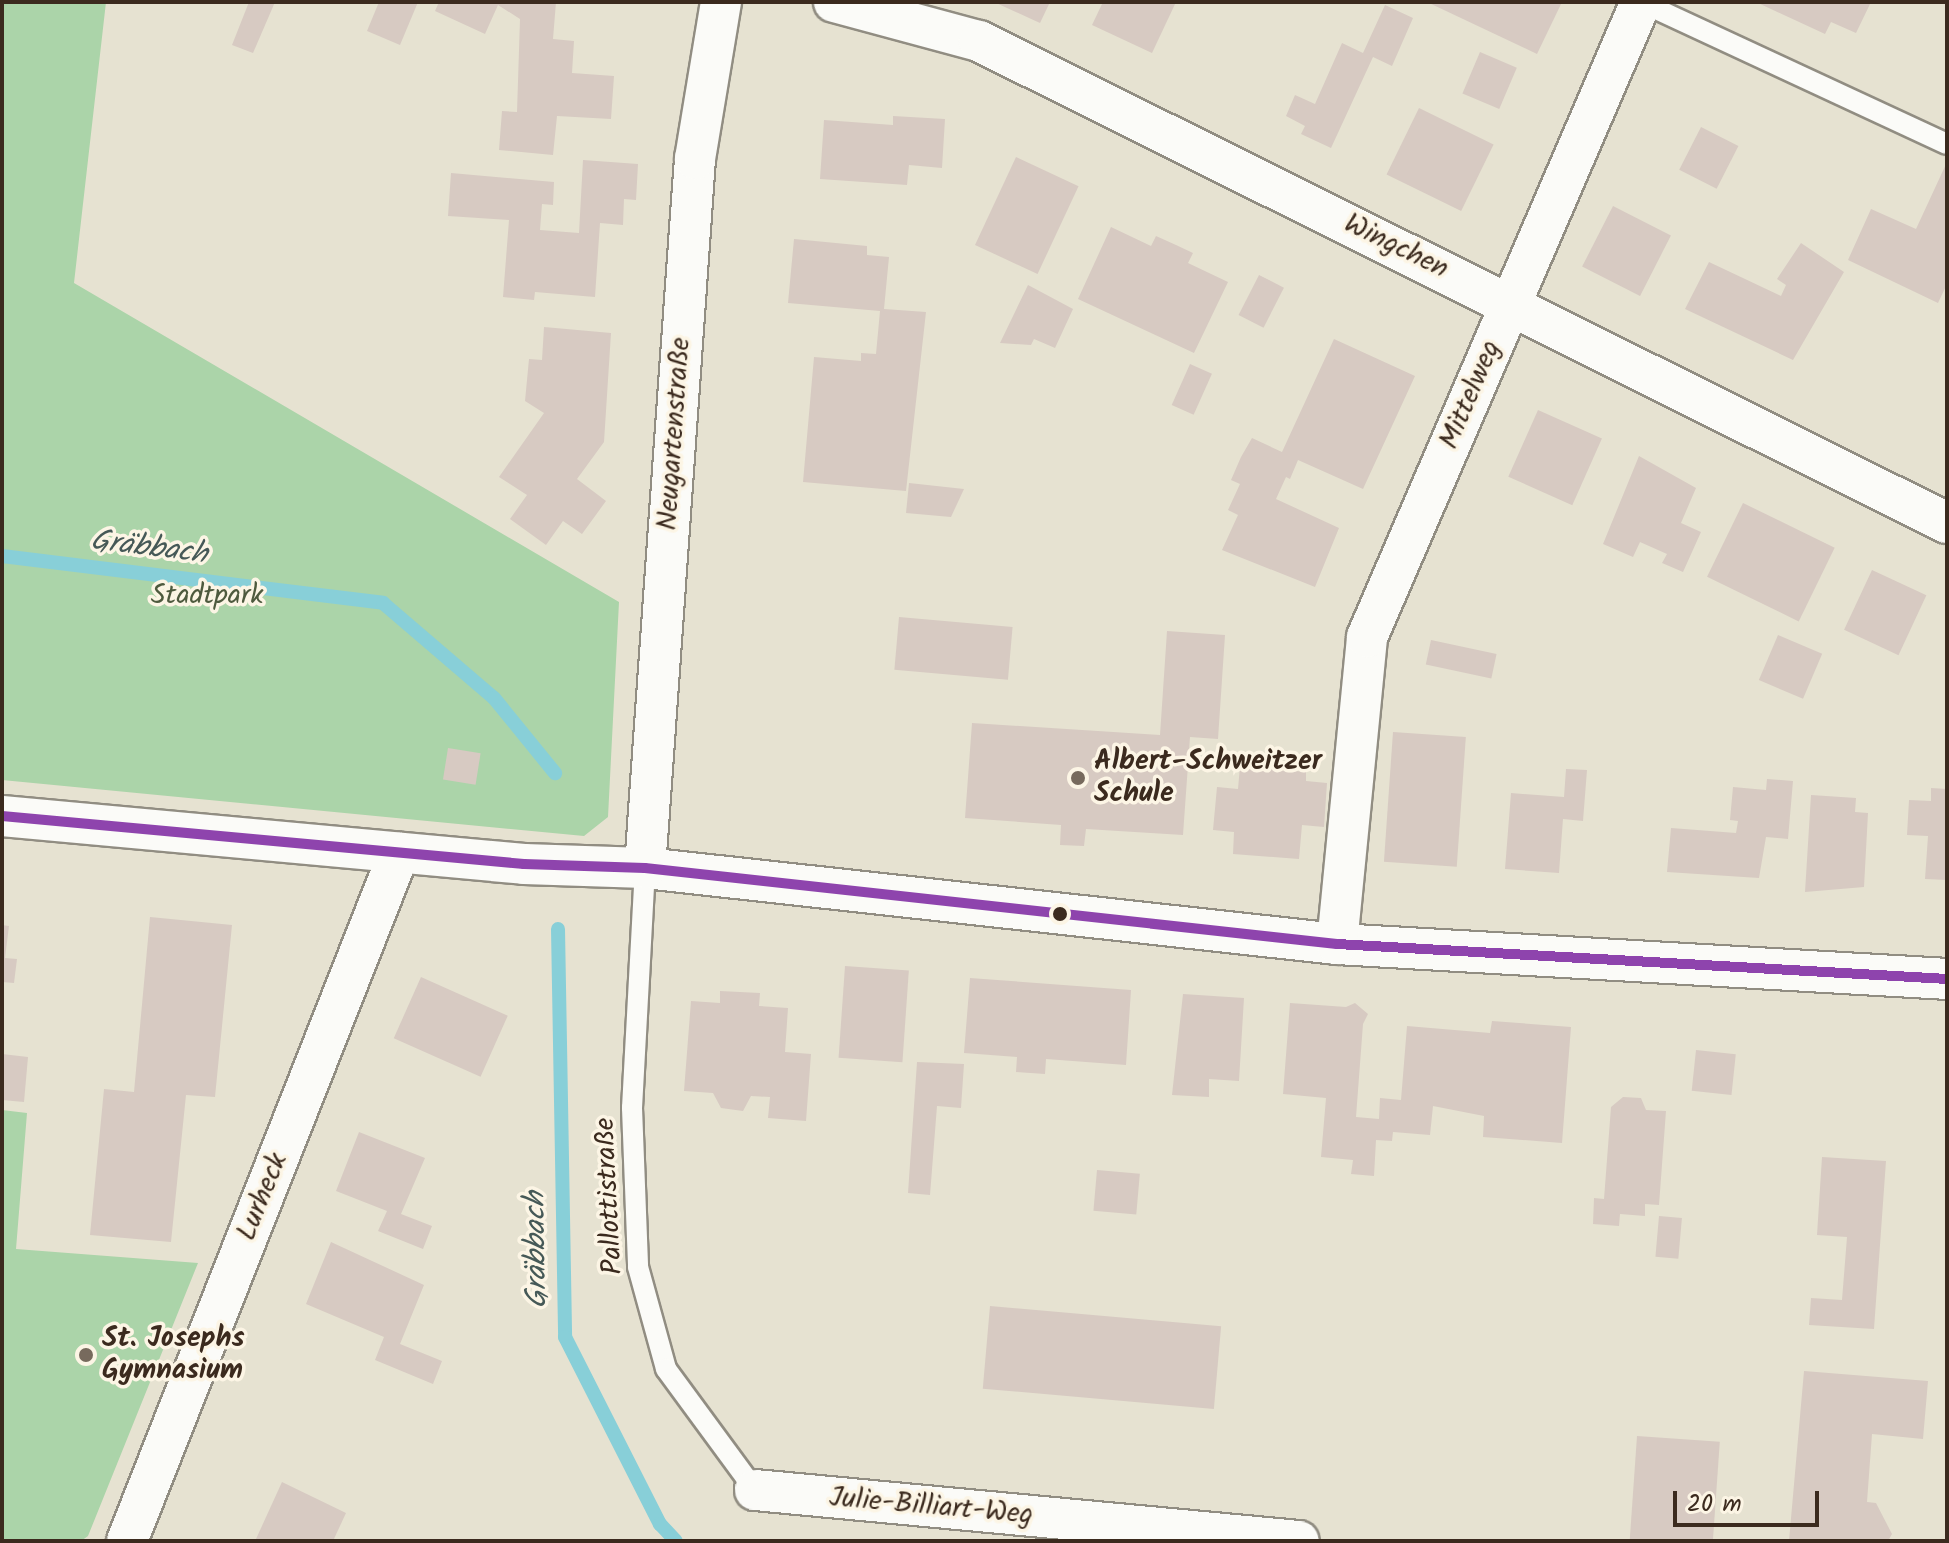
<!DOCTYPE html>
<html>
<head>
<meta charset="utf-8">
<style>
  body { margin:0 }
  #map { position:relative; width:1949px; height:1543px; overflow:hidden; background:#e6e2d1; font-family:Kalam,sans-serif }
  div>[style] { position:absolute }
  .green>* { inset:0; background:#abd4a9 }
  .stream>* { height:14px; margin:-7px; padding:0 7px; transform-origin:7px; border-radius:7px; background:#88cfd8 }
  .building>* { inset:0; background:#d7cac2; transform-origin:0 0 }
  .roads { filter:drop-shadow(2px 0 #918d82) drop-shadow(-2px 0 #918d82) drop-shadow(0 2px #918d82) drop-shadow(0 -2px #918d82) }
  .service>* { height:20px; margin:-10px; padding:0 10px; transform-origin:10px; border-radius:10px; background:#fbfbf8 }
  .minor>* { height:40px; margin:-20px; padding:0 20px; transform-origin:20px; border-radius:20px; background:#fbfbf8 }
  .bus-1>* { height:10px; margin:-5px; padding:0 5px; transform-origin:5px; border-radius:5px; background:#8e44ad }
  .dots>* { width:22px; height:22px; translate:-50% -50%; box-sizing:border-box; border:4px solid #fcf5e5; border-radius:50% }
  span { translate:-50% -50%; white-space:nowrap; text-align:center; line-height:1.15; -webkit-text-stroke:7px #fcf5e5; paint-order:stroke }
  .street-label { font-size:28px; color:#3b2a1e }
  .park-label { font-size:28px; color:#4e5a3e }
  .poi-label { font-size:28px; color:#3b2a1e; font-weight:700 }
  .left { translate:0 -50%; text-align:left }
  .water-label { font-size:30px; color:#465957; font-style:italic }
  .frame { position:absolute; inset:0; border:4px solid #3b2a1e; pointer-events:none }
  .scale { position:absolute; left:1673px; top:1491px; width:146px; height:36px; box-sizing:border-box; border:4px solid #3b2a1e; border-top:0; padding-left:10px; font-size:24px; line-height:28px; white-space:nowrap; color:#3b2a1e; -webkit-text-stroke:6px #fcf5e5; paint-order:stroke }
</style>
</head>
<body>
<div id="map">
  <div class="green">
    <div style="clip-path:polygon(2px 2px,106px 2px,74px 283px,619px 602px,608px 817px,584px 836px,2px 780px)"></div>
    <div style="clip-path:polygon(2px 1110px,27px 1113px,16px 1249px,198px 1263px,88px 1536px,81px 1541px,2px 1541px)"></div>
  </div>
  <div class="stream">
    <div style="left:2px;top:556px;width:384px;rotate:7deg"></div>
    <div style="left:383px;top:603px;width:146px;rotate:40.6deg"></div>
    <div style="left:494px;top:698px;width:97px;rotate:50.9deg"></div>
    <div style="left:558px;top:929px;width:408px;rotate:89deg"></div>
    <div style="left:565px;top:1337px;width:210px;rotate:63.1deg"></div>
    <div style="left:660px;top:1524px;width:23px;rotate:47deg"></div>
  </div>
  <div class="building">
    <div style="clip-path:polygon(249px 2px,275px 2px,253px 53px,232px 45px)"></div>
    <div style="clip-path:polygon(379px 2px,418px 2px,400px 45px,367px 31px)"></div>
    <div style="clip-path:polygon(439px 2px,556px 2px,553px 39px,574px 41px,572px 73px,614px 76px,611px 119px,557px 116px,553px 155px,499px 150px,502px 111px,517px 112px,520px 19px,498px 5px,485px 34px,435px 11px)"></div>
    <div style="clip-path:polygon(994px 2px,1050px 2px,1040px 23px)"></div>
    <div style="clip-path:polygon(1103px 2px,1176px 2px,1152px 53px,1092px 25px)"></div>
    <div style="clip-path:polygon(1427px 2px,1562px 2px,1537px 54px)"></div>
    <div style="clip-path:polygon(1756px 2px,1871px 2px,1856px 33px,1831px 22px,1825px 34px)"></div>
    <div style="clip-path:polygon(1385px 5px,1413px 18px,1392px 66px,1373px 57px,1331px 148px,1301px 134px,1305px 126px,1286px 116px,1295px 95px,1315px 104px,1342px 43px,1363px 53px)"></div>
    <div style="left:1480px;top:52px;width:40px;height:45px;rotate:23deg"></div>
    <div style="left:1419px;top:108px;width:83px;height:74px;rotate:26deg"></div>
    <div style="clip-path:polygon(893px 116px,945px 119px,942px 168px,909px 165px,907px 185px,820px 179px,824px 120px,893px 125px)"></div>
    <div style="left:1701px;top:127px;width:42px;height:48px;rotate:27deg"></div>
    <div style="left:1016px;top:157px;width:69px;height:97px;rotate:25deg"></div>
    <div style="clip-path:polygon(583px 160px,638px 164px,636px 200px,624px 199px,623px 225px,600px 223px,595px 297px,535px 292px,534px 300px,503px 297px,509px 220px,448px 216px,451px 173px,554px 182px,553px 205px,542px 204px,540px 230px,579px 233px)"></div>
    <div style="clip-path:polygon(1947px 162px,1947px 284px,1938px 303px,1848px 260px,1871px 209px,1916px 229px)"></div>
    <div style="left:1613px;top:206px;width:65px;height:68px;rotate:27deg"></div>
    <div style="clip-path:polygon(1111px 227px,1151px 246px,1156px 236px,1176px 245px,1193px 253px,1188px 263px,1228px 282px,1194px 353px,1078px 299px)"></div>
    <div style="clip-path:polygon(794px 239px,867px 246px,867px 255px,889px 257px,884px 309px,926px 312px,906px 491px,803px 482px,814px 357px,861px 361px,861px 353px,876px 354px,880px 311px,788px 303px)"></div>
    <div style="clip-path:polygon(1801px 243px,1844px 272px,1793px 360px,1685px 309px,1709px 262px,1781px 296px,1786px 285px,1777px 279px)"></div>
    <div style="left:1259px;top:275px;width:28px;height:45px;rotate:27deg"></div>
    <div style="clip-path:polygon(1028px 285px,1073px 309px,1055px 348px,1034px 339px,1031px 345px,1000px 343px)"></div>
    <div style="clip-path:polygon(544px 327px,611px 333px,604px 442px,577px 479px,606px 501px,582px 534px,563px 521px,546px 545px,510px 519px,527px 495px,499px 477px,544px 413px,525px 401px,529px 359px,542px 360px)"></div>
    <div style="clip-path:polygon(1334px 339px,1415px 376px,1363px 489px,1298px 460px,1290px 479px,1286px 477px,1276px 499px,1339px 528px,1315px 587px,1222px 550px,1238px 515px,1228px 510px,1240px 484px,1231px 480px,1241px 457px,1252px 438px,1282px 452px)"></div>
    <div style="left:1190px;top:364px;width:24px;height:45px;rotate:24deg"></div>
    <div style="left:1538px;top:410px;width:70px;height:73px;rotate:24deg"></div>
    <div style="clip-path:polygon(1639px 456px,1696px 488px,1681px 523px,1701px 532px,1683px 572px,1662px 563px,1667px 554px,1640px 542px,1633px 557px,1603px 544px)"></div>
    <div style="clip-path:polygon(909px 483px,964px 489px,951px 517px,906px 513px)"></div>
    <div style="left:1743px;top:503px;width:102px;height:82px;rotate:26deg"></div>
    <div style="left:1872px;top:570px;width:60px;height:66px;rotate:25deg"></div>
    <div style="left:899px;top:617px;width:114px;height:53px;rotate:5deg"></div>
    <div style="clip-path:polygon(1167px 631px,1225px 635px,1218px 739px,1190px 737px,1183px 835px,1086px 829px,1084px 846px,1060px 845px,1061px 825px,965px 818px,972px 723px,1160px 735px)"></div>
    <div style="left:1778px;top:635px;width:48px;height:49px;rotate:23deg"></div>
    <div style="left:1431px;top:640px;width:67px;height:25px;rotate:12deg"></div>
    <div style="left:1393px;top:732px;width:73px;height:130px;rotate:4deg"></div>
    <div style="left:448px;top:748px;width:33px;height:32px;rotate:9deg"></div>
    <div style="clip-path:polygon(1240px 766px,1306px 772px,1306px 781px,1327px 783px,1324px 827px,1302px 825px,1299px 859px,1233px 854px,1234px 832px,1213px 830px,1217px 787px,1238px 789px)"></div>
    <div style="clip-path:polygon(1566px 769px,1587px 770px,1583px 821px,1563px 819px,1559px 873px,1505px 869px,1511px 793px,1564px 797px)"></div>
    <div style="clip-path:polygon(1767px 779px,1793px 781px,1788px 839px,1766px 837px,1759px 878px,1667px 872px,1671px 828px,1736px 833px,1738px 821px,1730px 820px,1733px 787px,1766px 790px)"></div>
    <div style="clip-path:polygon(1931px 788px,1947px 789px,1947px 880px,1925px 879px,1928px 836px,1907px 835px,1909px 800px,1931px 801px)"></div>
    <div style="clip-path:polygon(1811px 795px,1856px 798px,1855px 812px,1868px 813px,1864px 887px,1805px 892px)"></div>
    <div style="clip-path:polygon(150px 917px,232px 925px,215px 1097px,186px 1095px,171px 1242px,90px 1235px,104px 1089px,134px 1092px)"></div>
    <div style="clip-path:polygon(2px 925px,9px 926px,5px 958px,17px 959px,14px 983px,2px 982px)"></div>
    <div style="left:845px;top:966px;width:64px;height:92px;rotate:4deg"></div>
    <div style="left:421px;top:977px;width:95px;height:67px;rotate:24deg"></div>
    <div style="clip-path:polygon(970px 978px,1131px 990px,1126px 1065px,1046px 1059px,1045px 1074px,1016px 1072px,1017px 1057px,964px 1053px)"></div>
    <div style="clip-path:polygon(720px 991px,760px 993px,759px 1006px,788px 1008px,785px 1052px,811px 1054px,806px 1121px,768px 1118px,770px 1097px,751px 1096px,743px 1111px,721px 1108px,713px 1093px,684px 1091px,691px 1001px,720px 1003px)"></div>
    <div style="clip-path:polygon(1183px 994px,1244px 998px,1239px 1081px,1209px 1079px,1209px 1097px,1172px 1095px)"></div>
    <div style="clip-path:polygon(1290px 1003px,1346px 1007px,1355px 1003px,1368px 1014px,1363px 1024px,1356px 1117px,1379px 1119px,1380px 1098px,1401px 1100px,1407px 1026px,1490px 1033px,1492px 1021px,1571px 1027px,1562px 1143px,1483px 1137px,1484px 1116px,1433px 1106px,1430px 1135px,1393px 1132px,1392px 1141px,1376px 1140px,1374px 1176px,1351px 1174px,1353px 1160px,1321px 1157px,1326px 1098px,1283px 1094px)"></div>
    <div style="left:1696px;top:1050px;width:40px;height:41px;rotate:6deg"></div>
    <div style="clip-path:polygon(2px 1054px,28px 1057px,24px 1102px,2px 1100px)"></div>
    <div style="clip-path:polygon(917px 1062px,964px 1064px,961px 1108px,937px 1106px,930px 1195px,908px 1193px)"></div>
    <div style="clip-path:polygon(1623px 1097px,1641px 1098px,1646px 1110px,1666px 1111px,1659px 1205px,1645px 1204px,1645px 1216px,1620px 1214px,1619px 1226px,1593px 1224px,1594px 1198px,1604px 1199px,1611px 1107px)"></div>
    <div style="clip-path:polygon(359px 1132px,425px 1158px,401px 1214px,432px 1226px,423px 1249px,378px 1231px,387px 1211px,336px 1191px)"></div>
    <div style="clip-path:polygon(1822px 1157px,1886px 1161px,1874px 1329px,1809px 1325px,1811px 1298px,1842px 1300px,1847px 1237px,1817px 1235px)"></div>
    <div style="left:1097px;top:1170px;width:43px;height:41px;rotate:5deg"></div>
    <div style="left:1659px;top:1216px;width:23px;height:41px;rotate:5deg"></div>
    <div style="clip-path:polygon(331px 1242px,424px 1285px,400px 1344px,442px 1361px,433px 1384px,375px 1360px,384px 1337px,306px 1304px)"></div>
    <div style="left:990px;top:1306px;width:232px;height:83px;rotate:5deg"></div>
    <div style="clip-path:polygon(1804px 1371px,1928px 1381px,1923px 1439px,1872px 1434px,1867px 1502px,1876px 1503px,1892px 1534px,1888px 1541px,1789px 1541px)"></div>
    <div style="left:1637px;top:1436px;width:83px;height:105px;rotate:4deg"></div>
    <div style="clip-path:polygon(282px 1482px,346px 1513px,333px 1541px,256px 1539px)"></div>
  </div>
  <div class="roads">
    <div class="service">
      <div style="left:1641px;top:2px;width:337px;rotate:24.9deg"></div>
      <div style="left:645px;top:868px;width:240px;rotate:93.1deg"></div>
      <div style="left:632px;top:1108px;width:159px;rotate:87.8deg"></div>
      <div style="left:638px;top:1267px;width:106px;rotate:74.6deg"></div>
      <div style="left:666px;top:1369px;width:150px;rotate:53.7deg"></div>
    </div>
    <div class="minor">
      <div style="left:834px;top:2px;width:150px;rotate:15.1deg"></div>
      <div style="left:979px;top:41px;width:1081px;rotate:26.47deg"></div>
      <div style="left:2px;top:816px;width:524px;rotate:5.25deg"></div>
      <div style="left:524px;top:864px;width:121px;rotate:1.9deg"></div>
      <div style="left:645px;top:868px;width:696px;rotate:6.27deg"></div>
      <div style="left:1337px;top:944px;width:611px;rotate:3.28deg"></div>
      <div style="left:645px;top:868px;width:711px;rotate:-85.97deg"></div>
      <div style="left:695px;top:159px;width:159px;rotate:-80.6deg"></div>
      <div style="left:1337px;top:944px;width:308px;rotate:-84.4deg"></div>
      <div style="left:1367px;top:637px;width:692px;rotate:-66.66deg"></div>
      <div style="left:755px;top:1490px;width:546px;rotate:5.36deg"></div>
      <div style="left:127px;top:1541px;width:740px;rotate:-68.43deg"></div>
    </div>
  </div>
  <div class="bus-1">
    <div style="left:2px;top:816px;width:524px;rotate:5.25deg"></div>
    <div style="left:524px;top:864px;width:121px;rotate:1.9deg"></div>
    <div style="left:645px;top:868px;width:696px;rotate:6.27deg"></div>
    <div style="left:1337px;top:944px;width:611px;rotate:3.28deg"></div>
  </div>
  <div class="dots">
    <div style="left:1078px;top:778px;background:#776a5d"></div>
    <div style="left:1060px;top:914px;background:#3b2a1e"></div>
    <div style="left:86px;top:1355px;background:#776a5d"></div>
  </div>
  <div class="street-label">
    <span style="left:1396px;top:247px;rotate:26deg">Wingchen</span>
    <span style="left:1471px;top:395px;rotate:-67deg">Mittelweg</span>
    <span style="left:675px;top:434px;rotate:-86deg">Neugartenstraße</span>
    <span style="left:610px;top:1196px;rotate:-93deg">Pallottistraße</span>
    <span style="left:263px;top:1197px;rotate:-68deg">Lurheck</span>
    <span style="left:931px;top:1507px;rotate:5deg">Julie-Billiart-Weg</span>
  </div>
  <div class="park-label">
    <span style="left:207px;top:596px">Stadtpark</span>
  </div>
  <div class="poi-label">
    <span class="left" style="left:1094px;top:778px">Albert-Schweitzer<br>Schule</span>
    <span class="left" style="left:102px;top:1355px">St. Josephs<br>Gymnasium</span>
  </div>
  <div class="water-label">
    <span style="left:149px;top:548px;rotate:7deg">Gräbbach</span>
    <span style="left:537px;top:1250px;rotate:-91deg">Gräbbach</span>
  </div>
  <div class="frame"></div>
  <div class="scale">20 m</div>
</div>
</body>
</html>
